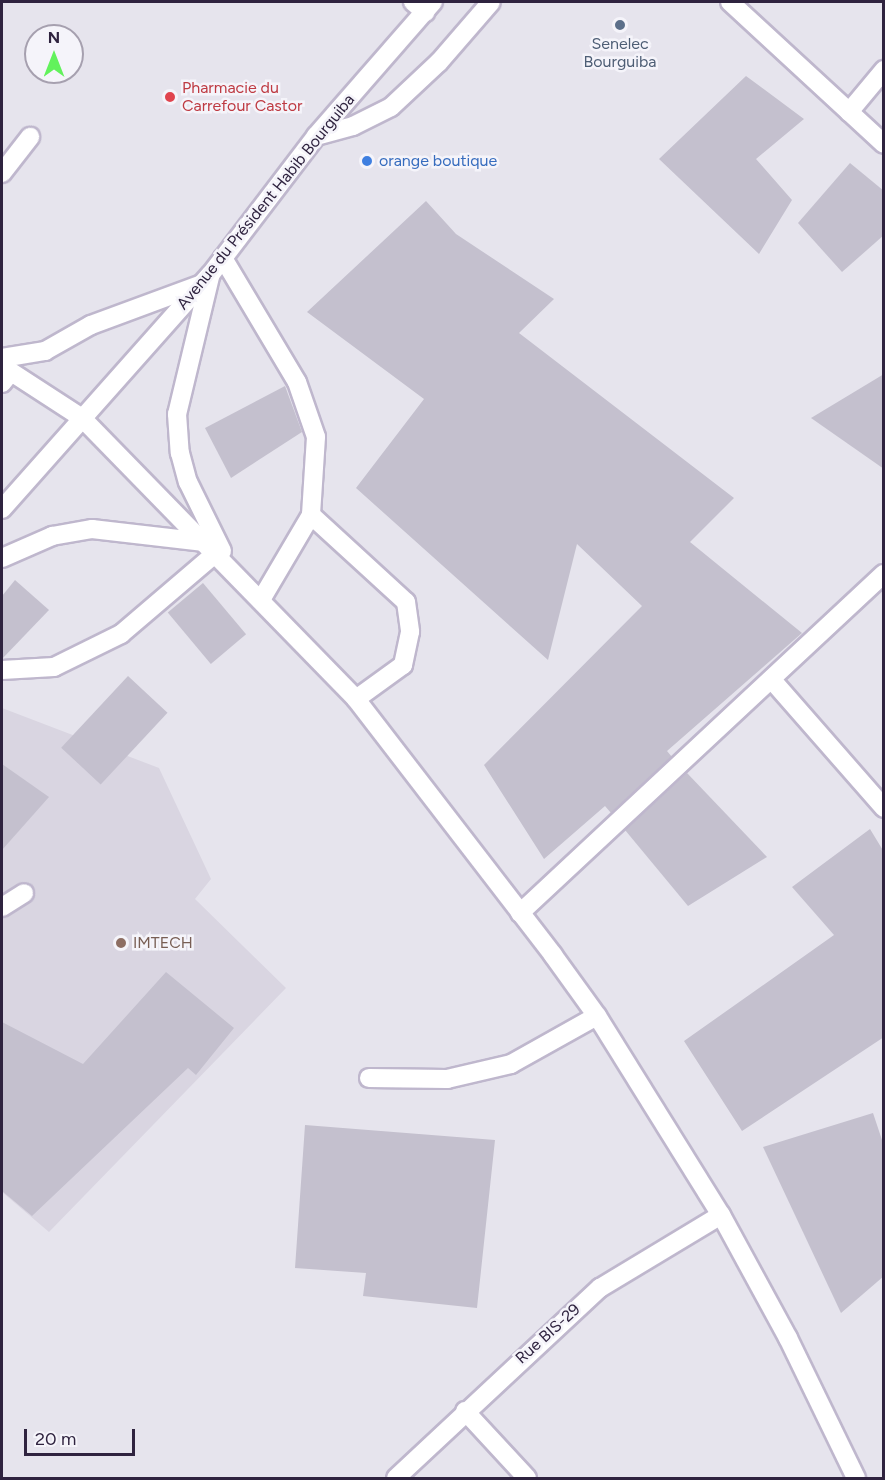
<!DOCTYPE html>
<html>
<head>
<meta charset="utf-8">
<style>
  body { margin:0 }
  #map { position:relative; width:885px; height:1480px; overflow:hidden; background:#e6e4ed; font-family:Figtree,sans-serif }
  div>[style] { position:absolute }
  .built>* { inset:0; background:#d9d5e1 }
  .building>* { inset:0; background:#c4c0ce; transform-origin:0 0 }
  .roads { filter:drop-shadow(2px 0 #bfb7cd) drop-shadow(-2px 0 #bfb7cd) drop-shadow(0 2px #bfb7cd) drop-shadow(0 -2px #bfb7cd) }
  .lane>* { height:18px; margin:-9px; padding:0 9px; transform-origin:9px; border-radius:9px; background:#fff }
  .street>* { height:18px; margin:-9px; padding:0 9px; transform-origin:9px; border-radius:9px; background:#fff }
  .secondary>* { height:18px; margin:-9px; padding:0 9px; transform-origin:9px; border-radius:9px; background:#fff }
  .dots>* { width:16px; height:16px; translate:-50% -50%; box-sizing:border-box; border:3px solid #f5f4fa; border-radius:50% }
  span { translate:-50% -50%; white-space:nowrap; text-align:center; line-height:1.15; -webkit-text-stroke:5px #f5f4fa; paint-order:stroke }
  .service-label { font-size:16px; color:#4e5e75 }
  .health-label { font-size:16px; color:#be3a42 }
  .left { translate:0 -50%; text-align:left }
  .shop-label { font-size:16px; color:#366cbe }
  .street-label { font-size:16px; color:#2f233f }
  .education-label { font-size:16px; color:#785e54 }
  .frame { position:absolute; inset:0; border:3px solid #2f233f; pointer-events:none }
  .north { position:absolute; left:24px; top:24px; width:60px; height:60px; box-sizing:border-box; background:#f5f4fa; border:2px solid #a6a0af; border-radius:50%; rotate:0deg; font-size:16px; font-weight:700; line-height:24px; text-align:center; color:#2f233f }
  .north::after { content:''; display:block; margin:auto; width:21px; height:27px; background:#62f25c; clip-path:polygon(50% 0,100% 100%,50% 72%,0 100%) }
  .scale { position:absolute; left:24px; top:1429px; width:111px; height:27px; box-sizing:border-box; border:3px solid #2f233f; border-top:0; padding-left:8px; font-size:18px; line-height:21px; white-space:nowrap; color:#2f233f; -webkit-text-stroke:4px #f5f4fa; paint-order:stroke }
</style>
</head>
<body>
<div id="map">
  <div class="built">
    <div style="clip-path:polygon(2px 708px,159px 768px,211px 879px,195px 899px,286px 988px,49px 1232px,2px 1192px)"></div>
  </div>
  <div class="building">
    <div style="clip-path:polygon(746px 76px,804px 119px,756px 159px,792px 200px,759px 254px,659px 159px)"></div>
    <div style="clip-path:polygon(850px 163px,884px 191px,884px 235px,842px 272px,798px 223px)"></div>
    <div style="clip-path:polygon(426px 201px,456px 234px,554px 299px,519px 333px,734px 498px,690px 542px,802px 633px,667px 751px,672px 757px,611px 813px,605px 806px,544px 859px,484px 765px,642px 606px,577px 544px,548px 660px,356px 488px,424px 399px,307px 312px)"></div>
    <div style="clip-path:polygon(884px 374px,884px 469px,811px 418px)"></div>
    <div style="clip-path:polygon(285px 386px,302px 432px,231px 478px,205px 428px)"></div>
    <div style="clip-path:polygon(15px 580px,49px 610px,2px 659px,2px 596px)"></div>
    <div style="left:203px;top:583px;width:67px;height:46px;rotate:50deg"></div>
    <div style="left:128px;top:676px;width:54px;height:98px;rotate:43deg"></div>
    <div style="clip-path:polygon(2px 764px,49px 797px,2px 850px)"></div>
    <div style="clip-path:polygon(687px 773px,767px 857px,688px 906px,625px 830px)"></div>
    <div style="clip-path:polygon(870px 829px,884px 852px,884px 1037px,742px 1131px,684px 1041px,834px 935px,792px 887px)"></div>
    <div style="clip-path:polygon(166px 972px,234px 1028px,196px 1075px,188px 1068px,32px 1216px,2px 1191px,2px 1022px,83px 1064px)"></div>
    <div style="clip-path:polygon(873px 1113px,884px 1146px,884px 1276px,841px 1313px,763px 1147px)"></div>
    <div style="clip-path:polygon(305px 1125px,495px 1140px,477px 1308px,363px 1296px,366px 1273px,295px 1268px)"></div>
  </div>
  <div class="roads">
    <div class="lane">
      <div style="left:2px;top:173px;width:46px;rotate:-52.1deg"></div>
      <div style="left:223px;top:258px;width:144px;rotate:59.2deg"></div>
      <div style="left:297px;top:382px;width:58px;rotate:70.9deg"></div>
      <div style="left:316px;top:437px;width:78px;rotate:93.7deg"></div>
      <div style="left:311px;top:515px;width:99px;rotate:120.5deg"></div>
      <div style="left:311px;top:515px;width:129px;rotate:42.5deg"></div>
      <div style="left:406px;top:602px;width:30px;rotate:82deg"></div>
      <div style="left:410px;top:632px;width:34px;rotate:102deg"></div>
      <div style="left:403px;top:665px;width:58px;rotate:144.1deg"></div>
      <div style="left:2px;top:670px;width:52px;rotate:-3.3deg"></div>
      <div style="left:54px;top:667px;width:75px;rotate:-26.2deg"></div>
      <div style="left:121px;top:634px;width:125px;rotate:-40.5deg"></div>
      <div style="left:2px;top:907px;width:26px;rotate:-32deg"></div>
      <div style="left:369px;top:1078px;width:78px;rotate:0.7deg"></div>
      <div style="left:447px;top:1079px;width:66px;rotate:-13.2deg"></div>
      <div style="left:511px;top:1064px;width:98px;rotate:-29.2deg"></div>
      <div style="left:465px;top:1411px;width:91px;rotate:47.2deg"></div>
    </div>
    <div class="street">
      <div style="left:413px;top:2px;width:16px;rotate:40deg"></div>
      <div style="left:730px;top:2px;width:209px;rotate:42.7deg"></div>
      <div style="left:849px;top:112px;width:55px;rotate:-50.2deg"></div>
      <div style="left:316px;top:136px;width:38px;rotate:-15deg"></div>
      <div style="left:353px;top:126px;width:42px;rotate:-26.6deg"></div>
      <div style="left:391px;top:107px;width:66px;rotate:-43.2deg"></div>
      <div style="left:439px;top:62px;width:79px;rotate:-49.1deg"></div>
      <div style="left:2px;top:383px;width:14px;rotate:-51deg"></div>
      <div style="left:772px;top:680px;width:170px;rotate:48.8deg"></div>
      <div style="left:520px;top:913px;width:497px;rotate:-43deg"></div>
      <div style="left:396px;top:1478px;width:279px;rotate:-43deg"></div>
      <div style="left:600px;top:1288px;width:141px;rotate:-31.1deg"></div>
    </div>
    <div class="secondary">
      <div style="left:210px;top:277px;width:141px;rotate:103.5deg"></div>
      <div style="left:177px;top:414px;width:39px;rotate:86deg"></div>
      <div style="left:180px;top:453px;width:30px;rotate:75deg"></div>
      <div style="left:188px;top:482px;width:77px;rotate:63.8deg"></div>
      <div style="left:2px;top:358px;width:44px;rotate:-9.2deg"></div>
      <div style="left:45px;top:351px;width:53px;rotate:-29.5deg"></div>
      <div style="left:91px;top:325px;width:115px;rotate:-20.3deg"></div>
      <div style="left:2px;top:366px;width:95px;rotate:33deg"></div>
      <div style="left:82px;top:418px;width:392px;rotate:45.7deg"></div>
      <div style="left:356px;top:699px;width:323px;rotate:52.4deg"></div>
      <div style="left:553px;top:955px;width:75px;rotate:54.2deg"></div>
      <div style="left:597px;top:1016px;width:234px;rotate:58.1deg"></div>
      <div style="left:721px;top:1215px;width:140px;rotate:61.4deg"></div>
      <div style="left:788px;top:1338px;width:156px;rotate:64.1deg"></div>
      <div style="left:2px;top:509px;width:314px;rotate:-48.4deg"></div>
      <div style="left:211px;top:274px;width:173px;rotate:-52.7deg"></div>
      <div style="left:316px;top:136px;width:178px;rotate:-48.9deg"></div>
      <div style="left:2px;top:558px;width:55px;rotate:-23.7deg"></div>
      <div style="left:52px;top:536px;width:41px;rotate:-9.9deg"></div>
      <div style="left:92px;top:529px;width:113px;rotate:6.6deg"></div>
    </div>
  </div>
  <div class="dots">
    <div style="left:620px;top:25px;background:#5c6f8a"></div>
    <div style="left:170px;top:97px;background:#e0444e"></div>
    <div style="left:367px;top:161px;background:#3f7fe0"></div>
    <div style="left:121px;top:943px;background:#8d6e63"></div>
  </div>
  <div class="service-label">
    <span style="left:620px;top:53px">Senelec<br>Bourguiba</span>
  </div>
  <div class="health-label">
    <span class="left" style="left:182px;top:97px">Pharmacie du<br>Carrefour Castor</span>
  </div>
  <div class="shop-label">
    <span class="left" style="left:379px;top:161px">orange boutique</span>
  </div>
  <div class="street-label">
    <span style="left:266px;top:202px;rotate:-51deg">Avenue du Président Habib Bourguiba</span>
    <span style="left:548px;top:1334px;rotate:-42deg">Rue BIS-29</span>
  </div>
  <div class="education-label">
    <span class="left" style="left:133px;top:943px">IMTECH</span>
  </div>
  <div class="frame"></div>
  <div class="north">N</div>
  <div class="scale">20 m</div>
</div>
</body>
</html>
